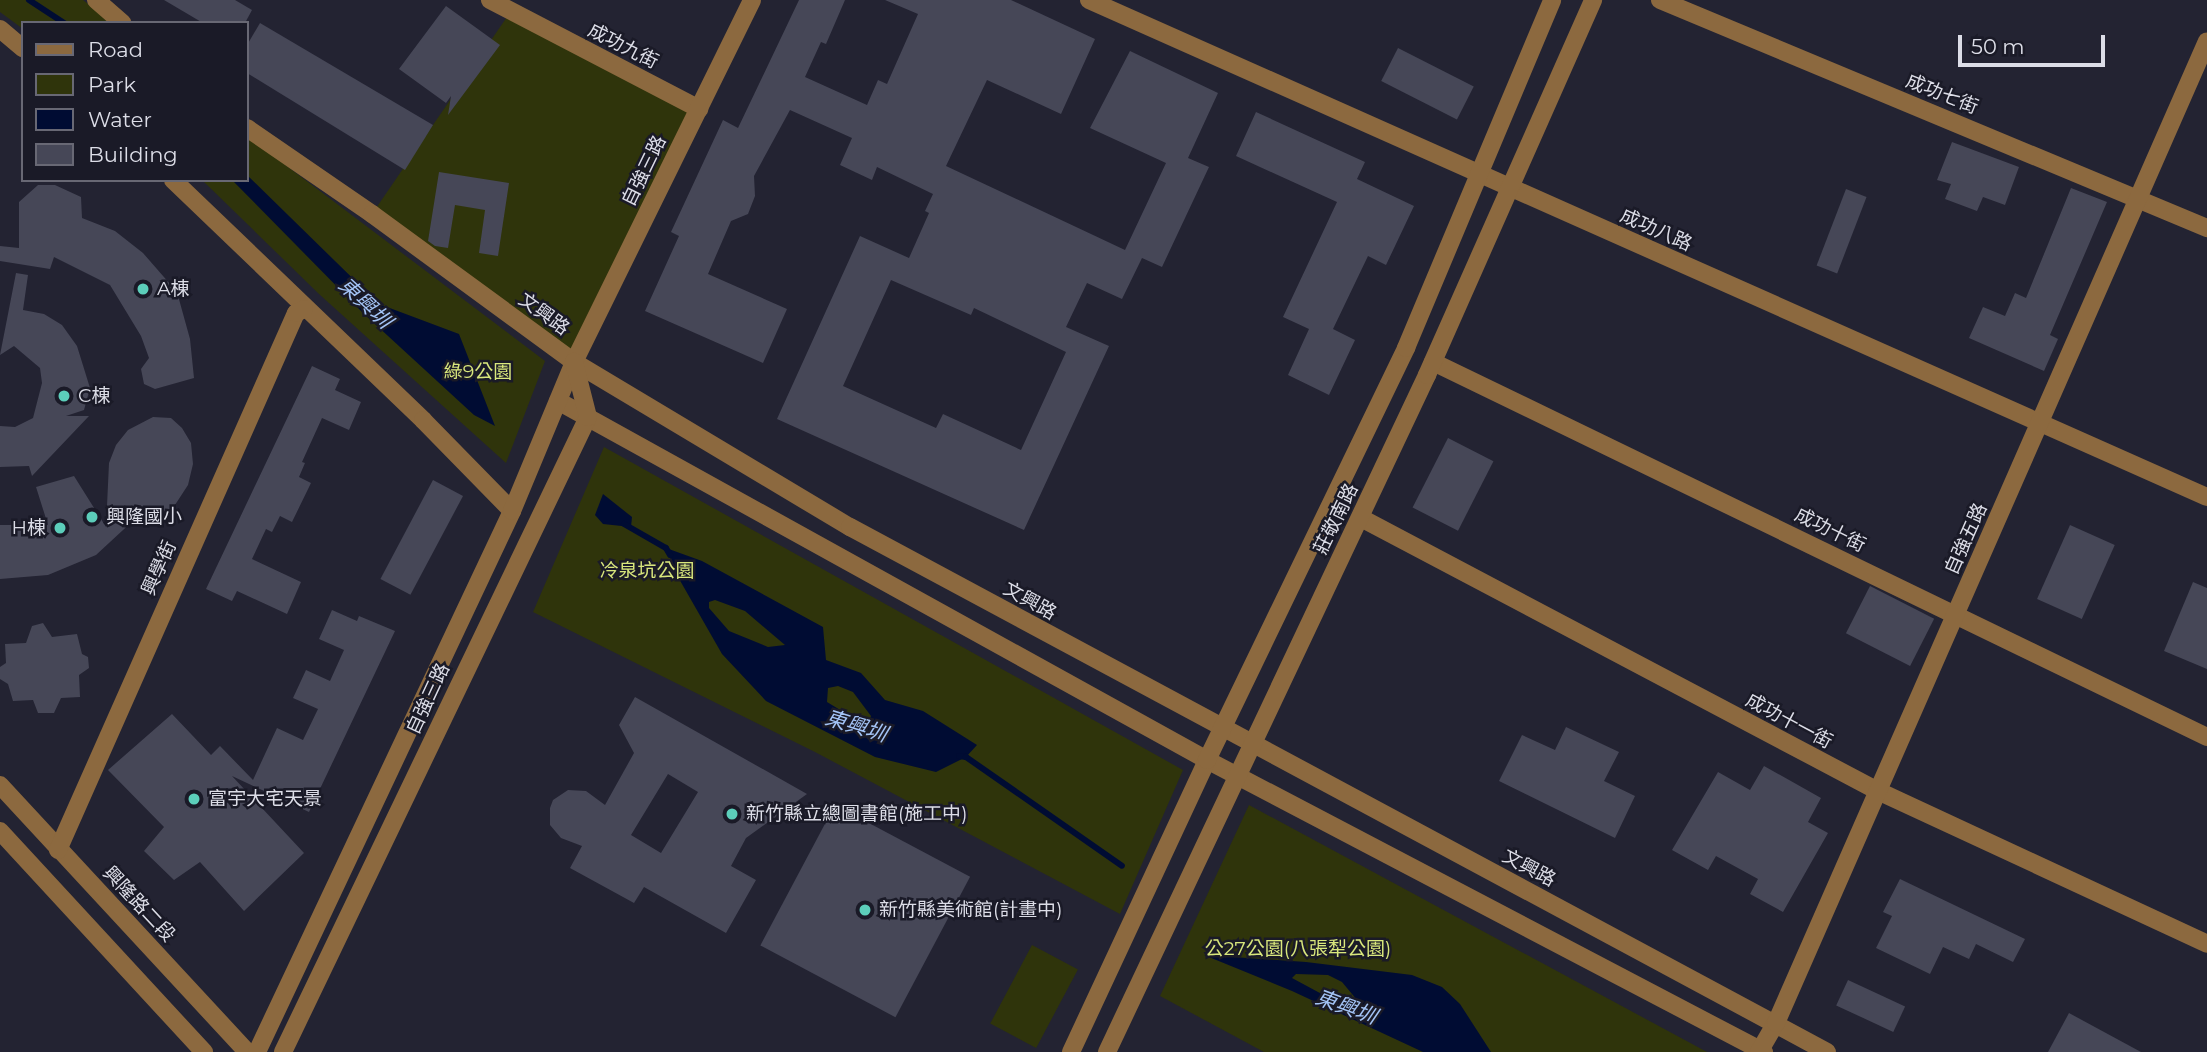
<!DOCTYPE html>
<html>
<head>
<meta charset="utf-8">
<style>
  body { margin:0 }
  #map { position:relative; width:2207px; height:1052px; overflow:hidden; background:#232332; font-family:Montserrat,"Noto Sans TC",sans-serif }
  div>[style] { position:absolute }
  .green>* { inset:0; background:#2f340b; transform-origin:0 0 }
  .water>* { inset:0; background:#000c33 }
  .stream>* { height:6px; margin:-3px; padding:0 3px; transform-origin:3px; border-radius:3px; background:#000c33 }
  .building>* { inset:0; background:#464757; transform-origin:0 0 }
  .minor>* { height:18px; margin:-9px; padding:0 9px; transform-origin:9px; border-radius:9px; background:#8c693f }
  .dots>* { width:19px; height:19px; translate:-50% -50%; box-sizing:border-box; border:4px solid #1a1a27; border-radius:50% }
  span { translate:-50% -50%; white-space:nowrap; text-align:center; line-height:1.15; -webkit-text-stroke:5px #1a1a27; paint-order:stroke }
  .street-label { font-size:19px; color:#dcdde7 }
  .poi-label { font-size:19px; color:#dcdde7 }
  .left { translate:0 -50%; text-align:left }
  .right { translate:-100% -50%; text-align:right }
  .park-label { font-size:19px; color:#d9e77c }
  .water-label { font-size:21px; color:#a3c3f5; font-style:italic }
  .legend { position:absolute; left:21px; top:21px; width:228px; height:161px; box-sizing:border-box; background:#1a1a27; border:2px solid #686874; margin:0; padding:9px 12px; list-style:none; font-size:21px; color:#dcdde7 }
  .legend li { display:flex; align-items:center; gap:14px; height:35px }
  .legend b { width:35px; border:2px solid #686874 }
  .scale { position:absolute; left:1958px; top:35px; width:147px; height:32px; box-sizing:border-box; border:4px solid #dcdde7; border-top:0; padding-left:9px; font-size:21px; line-height:24px; white-space:nowrap; color:#dcdde7; -webkit-text-stroke:5px #1a1a27; paint-order:stroke }
</style>
</head>
<body>
<div id="map">
  <div class="green">
    <div style="clip-path:polygon(0 0,83px 0,113px 23px,23px 23px,23px 29px,0 12px)"></div>
    <div style="clip-path:polygon(511px 11px,699px 109px,574px 362px,372px 214px)"></div>
    <div style="clip-path:polygon(247px 136px,545px 361px,506px 463px,319px 294px,202px 180px,247px 180px)"></div>
    <div style="clip-path:polygon(604px 447px,1183px 770px,1120px 914px,815px 752px,533px 612px)"></div>
    <div style="clip-path:polygon(1249px 805px,1707px 1052px,1264px 1052px,1160px 996px)"></div>
    <div style="left:1032px;top:945px;width:52px;height:89px;rotate:28deg"></div>
  </div>
  <div class="water">
    <div style="clip-path:polygon(247px 175px,379px 304px,459px 334px,495px 426px,474px 415px,363px 313px,232px 180px,247px 180px)"></div>
    <div style="clip-path:polygon(603px 494px,632px 517px,631px 527px,603px 524px,595px 515px)"></div>
    <div style="clip-path:polygon(evenodd,666px 548px,702px 561px,823px 627px,826px 660px,861px 673px,885px 700px,923px 711px,977px 745px,966px 757px,936px 772px,875px 757px,766px 701px,722px 654px,678px 577px,666px 548px,715px 600px,745px 611px,785px 645px,768px 647px,729px 631px,709px 608px,709px 602px,715px 600px,666px 548px,838px 686px,853px 692px,871px 716px,869px 722px,860px 722px,827px 702px,828px 688px,838px 686px)"></div>
    <div style="clip-path:polygon(evenodd,1204px 955px,1306px 962px,1412px 975px,1442px 987px,1460px 1004px,1491px 1052px,1423px 1052px,1292px 991px,1204px 955px,1296px 974px,1328px 975px,1342px 982px,1357px 1000px,1331px 999px,1292px 978px,1296px 974px)"></div>
  </div>
  <div class="stream">
    <div style="left:29px;top:0;width:42px;rotate:33.3deg"></div>
    <div style="left:624px;top:524px;width:48px;rotate:29.7deg"></div>
    <div style="left:666px;top:548px;width:8px;rotate:60deg"></div>
    <div style="left:959px;top:756px;width:7px;rotate:8deg"></div>
    <div style="left:966px;top:757px;width:190px;rotate:34.9deg"></div>
  </div>
  <div class="building">
    <div style="clip-path:polygon(164px 0,235px 0,252px 10px,245px 23px,203px 23px)"></div>
    <div style="clip-path:polygon(evenodd,799px 0,845px 0,826px 44px,821px 42px,805px 77px,867px 105px,878px 80px,887px 84px,918px 14px,885px 0,1011px 0,1095px 39px,1061px 114px,987px 80px,946px 166px,1125px 250px,1166px 163px,1090px 128px,1130px 51px,1218px 93px,1188px 158px,1209px 167px,1162px 267px,1142px 258px,1122px 299px,1087px 283px,1066px 327px,1109px 346px,1024px 530px,777px 419px,860px 236px,909px 258px,929px 213px,925px 211px,933px 194px,877px 167px,872px 180px,840px 165px,852px 138px,790px 110px,754px 176px,755px 196px,748px 214px,731px 221px,708px 274px,787px 309px,763px 363px,645px 311px,679px 236px,671px 232px,723px 120px,738px 128px,799px 0,891px 280px,971px 315px,974px 308px,1066px 352px,1021px 450px,943px 414px,936px 428px,843px 386px,891px 280px)"></div>
    <div style="clip-path:polygon(446px 6px,500px 45px,448px 115px,451px 96px,446px 103px,399px 69px)"></div>
    <div style="clip-path:polygon(260px 23px,433px 125px,405px 170px,247px 73px,247px 45px)"></div>
    <div style="left:1398px;top:48px;width:85px;height:37px;rotate:27deg"></div>
    <div style="clip-path:polygon(1256px 112px,1365px 162px,1357px 179px,1414px 206px,1386px 265px,1368px 256px,1333px 329px,1355px 340px,1329px 395px,1288px 375px,1309px 329px,1283px 317px,1337px 202px,1236px 156px)"></div>
    <div style="clip-path:polygon(1952px 142px,2019px 167px,2005px 205px,1983px 197px,1977px 211px,1945px 199px,1951px 184px,1937px 180px)"></div>
    <div style="clip-path:polygon(439px 172px,509px 183px,498px 256px,479px 253px,485px 210px,455px 205px,448px 248px,435px 246px,428px 241px)"></div>
    <div style="clip-path:polygon(38px 185px,55px 185px,81px 197px,82px 218px,115px 231px,143px 253px,177px 292px,190px 339px,194px 378px,155px 389px,144px 384px,141px 369px,149px 358px,141px 336px,110px 285px,54px 257px,50px 269px,0 261px,0 246px,19px 248px,19px 202px)"></div>
    <div style="clip-path:polygon(2071px 188px,2107px 202px,2050px 335px,2058px 339px,2044px 371px,1969px 338px,1983px 307px,2005px 316px,2015px 293px,2026px 298px)"></div>
    <div style="left:1846px;top:189px;width:22px;height:82px;rotate:21deg"></div>
    <div style="clip-path:polygon(16px 273px,28px 275px,23px 310px,44px 314px,62px 325px,77px 346px,90px 388px,84px 410px,66px 416px,89px 416px,32px 476px,29px 466px,0 467px,0 426px,15px 427px,33px 418px,42px 383px,40px 368px,14px 346px,0 355px)"></div>
    <div style="clip-path:polygon(312px 366px,340px 379px,335px 390px,361px 402px,349px 430px,322px 418px,302px 462px,305px 463px,299px 477px,311px 483px,292px 522px,280px 516px,272px 532px,266px 529px,252px 559px,301px 582px,287px 614px,237px 591px,232px 601px,206px 589px)"></div>
    <div style="clip-path:polygon(153px 417px,171px 418px,182px 428px,191px 443px,193px 464px,188px 485px,173px 508px,144px 519px,136px 518px,96px 555px,48px 575px,0 579px,0 525px,48px 525px,36px 487px,74px 476px,106px 527px,109px 463px,116px 445px,128px 430px)"></div>
    <div style="left:1448px;top:438px;width:51px;height:78px;rotate:27deg"></div>
    <div style="left:433px;top:480px;width:34px;height:112px;rotate:28deg"></div>
    <div style="left:2070px;top:525px;width:49px;height:81px;rotate:24deg"></div>
    <div style="clip-path:polygon(2193px 582px,2207px 588px,2207px 669px,2164px 651px)"></div>
    <div style="left:1870px;top:586px;width:72px;height:53px;rotate:27deg"></div>
    <div style="clip-path:polygon(332px 610px,357px 621px,359px 616px,395px 631px,309px 812px,232px 776px,304px 853px,244px 911px,200px 862px,174px 880px,144px 851px,164px 827px,108px 770px,172px 714px,211px 755px,220px 746px,253px 780px,277px 728px,303px 740px,318px 709px,293px 698px,306px 670px,330px 681px,344px 650px,319px 639px)"></div>
    <div style="clip-path:polygon(43px 623px,52px 637px,77px 634px,82px 654px,88px 657px,89px 668px,79px 675px,80px 697px,61px 698px,54px 713px,38px 713px,33px 700px,13px 701px,8px 684px,0 679px,0 667px,6px 663px,5px 644px,26px 643px,32px 626px)"></div>
    <div style="clip-path:polygon(evenodd,635px 697px,807px 794px,746px 838px,731px 866px,756px 880px,726px 933px,644px 887px,634px 903px,570px 868px,582px 846px,561px 838px,550px 825px,550px 808px,553px 800px,568px 790px,586px 791px,605px 805px,634px 753px,619px 725px,635px 697px,668px 774px,698px 792px,661px 853px,631px 835px,668px 774px)"></div>
    <div style="clip-path:polygon(1566px 727px,1619px 752px,1604px 781px,1635px 796px,1615px 838px,1499px 781px,1522px 735px,1555px 750px)"></div>
    <div style="clip-path:polygon(1764px 766px,1821px 798px,1808px 822px,1828px 833px,1783px 912px,1750px 894px,1758px 879px,1716px 856px,1708px 870px,1672px 850px,1718px 772px,1750px 790px)"></div>
    <div style="left:835px;top:805px;width:153px;height:159px;rotate:28deg"></div>
    <div style="clip-path:polygon(1900px 879px,2025px 939px,2013px 962px,1976px 944px,1969px 959px,1943px 947px,1930px 974px,1876px 948px,1892px 916px,1883px 912px)"></div>
    <div style="left:1848px;top:980px;width:63px;height:28px;rotate:25deg"></div>
    <div style="clip-path:polygon(2069px 1013px,2141px 1052px,2048px 1052px)"></div>
  </div>
  <div class="minor">
    <div style="left:96px;top:0;width:35px;rotate:41deg"></div>
    <div style="left:490px;top:0;width:236px;rotate:27.5deg"></div>
    <div style="left:1089px;top:0;width:1223px;rotate:23.97deg"></div>
    <div style="left:1660px;top:0;width:593px;rotate:22.63deg"></div>
    <div style="left:0;top:29px;width:30px;rotate:40deg"></div>
    <div style="left:247px;top:128px;width:152px;rotate:34.5deg"></div>
    <div style="left:372px;top:214px;width:250px;rotate:36.2deg"></div>
    <div style="left:574px;top:362px;width:322px;rotate:30.9deg"></div>
    <div style="left:850px;top:527px;width:1109px;rotate:28.25deg"></div>
    <div style="left:173px;top:180px;width:347px;rotate:43.8deg"></div>
    <div style="left:423px;top:420px;width:127px;rotate:45.6deg"></div>
    <div style="left:1433px;top:362px;width:860px;rotate:25.85deg"></div>
    <div style="left:558px;top:401px;width:742px;rotate:28.95deg"></div>
    <div style="left:1207px;top:760px;width:629px;rotate:27.67deg"></div>
    <div style="left:1361px;top:518px;width:585px;rotate:27.84deg"></div>
    <div style="left:1878px;top:791px;width:363px;rotate:24.9deg"></div>
    <div style="left:0;top:785px;width:364px;rotate:47.2deg"></div>
    <div style="left:0;top:831px;width:301px;rotate:47.3deg"></div>
    <div style="left:58px;top:850px;width:587px;rotate:-66.1deg"></div>
    <div style="left:296px;top:313px;width:9px;rotate:-27deg"></div>
    <div style="left:257px;top:1052px;width:598px;rotate:-64.76deg"></div>
    <div style="left:512px;top:511px;width:161px;rotate:-67.4deg"></div>
    <div style="left:574px;top:362px;width:403px;rotate:-63.8deg"></div>
    <div style="left:283px;top:1052px;width:704px;rotate:-64.34deg"></div>
    <div style="left:588px;top:417px;width:57px;rotate:-104.3deg"></div>
    <div style="left:1071px;top:1052px;width:322px;rotate:-65deg"></div>
    <div style="left:1207px;top:760px;width:458px;rotate:-64.2deg"></div>
    <div style="left:1406px;top:348px;width:377px;rotate:-67.2deg"></div>
    <div style="left:1107px;top:1052px;width:749px;rotate:-64.7deg"></div>
    <div style="left:1427px;top:375px;width:410px;rotate:-66.1deg"></div>
    <div style="left:1759px;top:1052px;width:34px;rotate:-60deg"></div>
    <div style="left:1776px;top:1023px;width:1072px;rotate:-66.3deg"></div>
  </div>
  <div class="dots">
    <div style="left:143px;top:289px;background:#5cceba"></div>
    <div style="left:64px;top:396px;background:#5cceba"></div>
    <div style="left:92px;top:517px;background:#5cceba"></div>
    <div style="left:60px;top:528px;background:#5cceba"></div>
    <div style="left:194px;top:799px;background:#5cceba"></div>
    <div style="left:732px;top:814px;background:#5cceba"></div>
    <div style="left:865px;top:910px;background:#5cceba"></div>
  </div>
  <div class="street-label">
    <span style="left:623px;top:46px;rotate:27deg">成功九街</span>
    <span style="left:1942px;top:94px;rotate:22deg">成功七街</span>
    <span style="left:644px;top:171px;rotate:-64deg">自強三路</span>
    <span style="left:1656px;top:230px;rotate:24deg">成功八路</span>
    <span style="left:544px;top:314px;rotate:36deg">文興路</span>
    <span style="left:1336px;top:519px;rotate:-64deg">莊敬南路</span>
    <span style="left:1830px;top:530px;rotate:26deg">成功十街</span>
    <span style="left:1966px;top:539px;rotate:-66deg">自強五路</span>
    <span style="left:159px;top:568px;rotate:-66deg">興學街</span>
    <span style="left:1030px;top:601px;rotate:29deg">文興路</span>
    <span style="left:428px;top:699px;rotate:-65deg">自強三路</span>
    <span style="left:1789px;top:721px;rotate:28deg">成功十一街</span>
    <span style="left:1529px;top:868px;rotate:28deg">文興路</span>
    <span style="left:139px;top:904px;rotate:47deg">興隆路二段</span>
  </div>
  <div class="poi-label">
    <span class="left" style="left:157px;top:289px">A棟</span>
    <span class="left" style="left:78px;top:396px">C棟</span>
    <span class="left" style="left:106px;top:517px">興隆國小</span>
    <span class="right" style="left:46px;top:528px">H棟</span>
    <span class="left" style="left:208px;top:799px">富宇大宅天景</span>
    <span class="left" style="left:746px;top:814px">新竹縣立總圖書館(施工中)</span>
    <span class="left" style="left:879px;top:910px">新竹縣美術館(計畫中)</span>
  </div>
  <div class="park-label">
    <span style="left:478px;top:372px">綠9公園</span>
    <span style="left:647px;top:571px">冷泉坑公園</span>
    <span style="left:1298px;top:949px">公27公園(八張犁公園)</span>
  </div>
  <div class="water-label">
    <span style="left:365px;top:303px;rotate:43deg">東興圳</span>
    <span style="left:856px;top:726px;rotate:17deg">東興圳</span>
    <span style="left:1346px;top:1007px;rotate:20deg">東興圳</span>
  </div>
  <ul class="legend">
  <li><b style="height:9px;background:#8c693f"></b>Road</li>
  <li><b style="height:19px;background:#2f340b"></b>Park</li>
  <li><b style="height:19px;background:#000c33"></b>Water</li>
  <li><b style="height:19px;background:#464757"></b>Building</li>
  </ul>
  <div class="scale">50 m</div>
</div>
</body>
</html>
